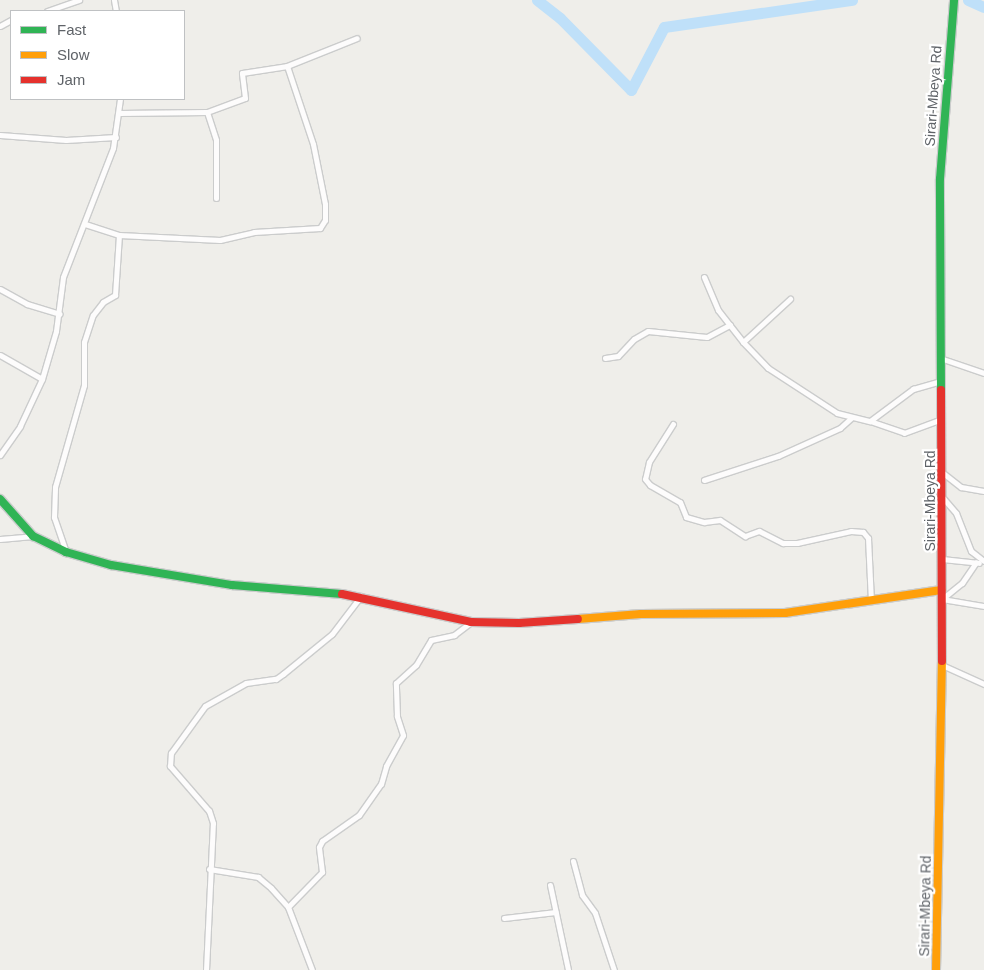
<!DOCTYPE html>
<html>
<head>
<meta charset="utf-8">
<style>
  body { margin:0 }
  #map { position:relative; width:984px; height:970px; overflow:hidden; background:#efeeea; font-family:Helvetica,sans-serif }
  div>[style] { position:absolute }
  .river>* { height:11px; margin:-5.5px; padding:0 5.5px; transform-origin:5.5px; border-radius:5.5px; background:#bfe0f9 }
  .roads { filter:drop-shadow(1px 0 #cbcccc) drop-shadow(-1px 0 #cbcccc) drop-shadow(0 1px #cbcccc) drop-shadow(0 -1px #cbcccc) }
  .street>* { height:5px; margin:-2.5px; padding:0 2.5px; transform-origin:2.5px; border-radius:2.5px; background:#fdfcfc }
  .fast>* { height:8px; margin:-4px; padding:0 4px; transform-origin:4px; border-radius:4px; background:#30b455 }
  .slow>* { height:8px; margin:-4px; padding:0 4px; transform-origin:4px; border-radius:4px; background:#ff9f0a }
  .jam>* { height:8px; margin:-4px; padding:0 4px; transform-origin:4px; border-radius:4px; background:#e5322d }
  span { translate:-50% -50%; white-space:nowrap; text-align:center; line-height:1.15; -webkit-text-stroke:4.5px #fff; paint-order:stroke }
  .street-label { font-size:14px; color:#5f6368 }
  .legend { position:absolute; left:10px; top:10px; width:175px; height:90px; box-sizing:border-box; background:#fff; border:1px solid #bfc1c3; margin:0; padding:6px 9px; list-style:none; font-size:15px; color:#5f6368 }
  .legend li { display:flex; align-items:center; gap:10px; height:25px }
  .legend b { width:25px; border:1px solid #bfc1c3 }
</style>
</head>
<body>
<div id="map">
  <div class="river">
    <div style="left:537px;top:0;width:29px;rotate:38deg"></div>
    <div style="left:560px;top:18px;width:101px;rotate:45.4deg"></div>
    <div style="left:631px;top:90px;width:71px;rotate:-62.4deg"></div>
    <div style="left:664px;top:27px;width:190px;rotate:-8.2deg"></div>
    <div style="left:968px;top:0;width:17px;rotate:24deg"></div>
  </div>
  <div class="roads">
    <div class="street">
      <div style="left:114px;top:0;width:11px;rotate:80deg"></div>
      <div style="left:47px;top:11px;width:34px;rotate:-19deg"></div>
      <div style="left:0;top:26px;width:13px;rotate:-29deg"></div>
      <div style="left:207px;top:112px;width:29px;rotate:72deg"></div>
      <div style="left:216px;top:140px;width:58px;rotate:90deg"></div>
      <div style="left:119px;top:113px;width:88px;rotate:-0.7deg"></div>
      <div style="left:207px;top:112px;width:40px;rotate:-20.2deg"></div>
      <div style="left:245px;top:98px;width:25px;rotate:-97deg"></div>
      <div style="left:242px;top:73px;width:46px;rotate:-8.8deg"></div>
      <div style="left:287px;top:66px;width:75px;rotate:-21.8deg"></div>
      <div style="left:0;top:135px;width:66px;rotate:4.3deg"></div>
      <div style="left:66px;top:140px;width:50px;rotate:-3.4deg"></div>
      <div style="left:85px;top:224px;width:36px;rotate:18deg"></div>
      <div style="left:119px;top:235px;width:101px;rotate:2.8deg"></div>
      <div style="left:220px;top:240px;width:35px;rotate:-13deg"></div>
      <div style="left:254px;top:232px;width:66px;rotate:-3.5deg"></div>
      <div style="left:320px;top:228px;width:9px;rotate:-58deg"></div>
      <div style="left:325px;top:220px;width:16px;rotate:-90deg"></div>
      <div style="left:325px;top:204px;width:61px;rotate:-101.3deg"></div>
      <div style="left:313px;top:144px;width:82px;rotate:-108.4deg"></div>
      <div style="left:704px;top:277px;width:36px;rotate:67deg"></div>
      <div style="left:718px;top:310px;width:41px;rotate:52deg"></div>
      <div style="left:743px;top:342px;width:36px;rotate:46deg"></div>
      <div style="left:768px;top:368px;width:82px;rotate:33.1deg"></div>
      <div style="left:837px;top:413px;width:34px;rotate:14deg"></div>
      <div style="left:870px;top:421px;width:54px;rotate:-36.7deg"></div>
      <div style="left:913px;top:389px;width:29px;rotate:-16deg"></div>
      <div style="left:0;top:289px;width:31px;rotate:29deg"></div>
      <div style="left:27px;top:304px;width:34px;rotate:17deg"></div>
      <div style="left:743px;top:342px;width:64px;rotate:-42.5deg"></div>
      <div style="left:0;top:355px;width:48px;rotate:29.7deg"></div>
      <div style="left:605px;top:358px;width:13px;rotate:-9deg"></div>
      <div style="left:618px;top:356px;width:23px;rotate:-47deg"></div>
      <div style="left:634px;top:339px;width:16px;rotate:-30deg"></div>
      <div style="left:648px;top:331px;width:59px;rotate:5.8deg"></div>
      <div style="left:707px;top:337px;width:26px;rotate:-28deg"></div>
      <div style="left:940px;top:358px;width:46px;rotate:18.8deg"></div>
      <div style="left:870px;top:421px;width:36px;rotate:19deg"></div>
      <div style="left:904px;top:433px;width:40px;rotate:-20.2deg"></div>
      <div style="left:673px;top:424px;width:45px;rotate:122.3deg"></div>
      <div style="left:649px;top:462px;width:17px;rotate:103deg"></div>
      <div style="left:645px;top:479px;width:8px;rotate:50deg"></div>
      <div style="left:650px;top:485px;width:34px;rotate:30deg"></div>
      <div style="left:680px;top:502px;width:16px;rotate:68deg"></div>
      <div style="left:686px;top:517px;width:19px;rotate:16deg"></div>
      <div style="left:704px;top:522px;width:16px;rotate:-7deg"></div>
      <div style="left:720px;top:520px;width:30px;rotate:33deg"></div>
      <div style="left:745px;top:536px;width:15px;rotate:-20deg"></div>
      <div style="left:759px;top:531px;width:27px;rotate:27deg"></div>
      <div style="left:783px;top:543px;width:14px"></div>
      <div style="left:797px;top:543px;width:55px;rotate:-12.5deg"></div>
      <div style="left:851px;top:531px;width:12px;rotate:5deg"></div>
      <div style="left:863px;top:532px;width:8px;rotate:50deg"></div>
      <div style="left:868px;top:538px;width:63px;rotate:87.3deg"></div>
      <div style="left:0;top:455px;width:35px;rotate:-55deg"></div>
      <div style="left:20px;top:426px;width:52px;rotate:-64.9deg"></div>
      <div style="left:42px;top:379px;width:50px;rotate:-73.7deg"></div>
      <div style="left:56px;top:331px;width:54px;rotate:-82.6deg"></div>
      <div style="left:63px;top:277px;width:138px;rotate:-68.8deg"></div>
      <div style="left:113px;top:148px;width:49px;rotate:-81.9deg"></div>
      <div style="left:943px;top:473px;width:23px;rotate:38deg"></div>
      <div style="left:961px;top:487px;width:23px;rotate:10deg"></div>
      <div style="left:704px;top:480px;width:78px;rotate:-18deg"></div>
      <div style="left:778px;top:456px;width:68px;rotate:-24.3deg"></div>
      <div style="left:840px;top:428px;width:15px;rotate:-42deg"></div>
      <div style="left:943px;top:498px;width:20px;rotate:49deg"></div>
      <div style="left:956px;top:513px;width:41px;rotate:68.5deg"></div>
      <div style="left:971px;top:551px;width:16px;rotate:38deg"></div>
      <div style="left:0;top:539px;width:33px;rotate:-5deg"></div>
      <div style="left:66px;top:552px;width:37px;rotate:-109deg"></div>
      <div style="left:54px;top:517px;width:30px;rotate:-88deg"></div>
      <div style="left:55px;top:487px;width:106px;rotate:-74.1deg"></div>
      <div style="left:84px;top:385px;width:43px;rotate:-90deg"></div>
      <div style="left:84px;top:342px;width:28px;rotate:-72deg"></div>
      <div style="left:93px;top:315px;width:16px;rotate:-52deg"></div>
      <div style="left:103px;top:302px;width:14px;rotate:-30deg"></div>
      <div style="left:115px;top:295px;width:60px;rotate:-86.2deg"></div>
      <div style="left:942px;top:559px;width:37px;rotate:6deg"></div>
      <div style="left:942px;top:599px;width:26px;rotate:-39deg"></div>
      <div style="left:962px;top:583px;width:25px;rotate:-56deg"></div>
      <div style="left:942px;top:599px;width:43px;rotate:9.5deg"></div>
      <div style="left:942px;top:665px;width:46px;rotate:24.3deg"></div>
      <div style="left:573px;top:861px;width:35px;rotate:75deg"></div>
      <div style="left:582px;top:895px;width:22px;rotate:54deg"></div>
      <div style="left:595px;top:913px;width:60px;rotate:71.6deg"></div>
      <div style="left:209px;top:869px;width:50px;rotate:9.3deg"></div>
      <div style="left:258px;top:877px;width:17px;rotate:40deg"></div>
      <div style="left:271px;top:888px;width:25px;rotate:48deg"></div>
      <div style="left:288px;top:907px;width:67px;rotate:69.1deg"></div>
      <div style="left:550px;top:885px;width:87px;rotate:78deg"></div>
      <div style="left:288px;top:907px;width:49px;rotate:-45.8deg"></div>
      <div style="left:322px;top:872px;width:25px;rotate:-97deg"></div>
      <div style="left:319px;top:847px;width:7px;rotate:-63deg"></div>
      <div style="left:322px;top:841px;width:45px;rotate:-35.1deg"></div>
      <div style="left:359px;top:815px;width:38px;rotate:-55deg"></div>
      <div style="left:381px;top:784px;width:19px;rotate:-74deg"></div>
      <div style="left:386px;top:766px;width:35px;rotate:-61deg"></div>
      <div style="left:403px;top:735px;width:20px;rotate:-108deg"></div>
      <div style="left:397px;top:716px;width:33px;rotate:-92deg"></div>
      <div style="left:396px;top:683px;width:27px;rotate:-42deg"></div>
      <div style="left:416px;top:665px;width:29px;rotate:-59deg"></div>
      <div style="left:431px;top:640px;width:24px;rotate:-12deg"></div>
      <div style="left:454px;top:635px;width:21px;rotate:-37deg"></div>
      <div style="left:504px;top:918px;width:52px;rotate:-6.6deg"></div>
      <div style="left:206px;top:970px;width:147px;rotate:-87.3deg"></div>
      <div style="left:213px;top:823px;width:13px;rotate:-108deg"></div>
      <div style="left:209px;top:811px;width:60px;rotate:-130.9deg"></div>
      <div style="left:170px;top:766px;width:13px;rotate:-86deg"></div>
      <div style="left:171px;top:753px;width:58px;rotate:-54.1deg"></div>
      <div style="left:205px;top:706px;width:47px;rotate:-29.3deg"></div>
      <div style="left:246px;top:683px;width:30px;rotate:-8deg"></div>
      <div style="left:276px;top:679px;width:9px;rotate:-36deg"></div>
      <div style="left:283px;top:674px;width:63px;rotate:-39.2deg"></div>
      <div style="left:332px;top:634px;width:48px;rotate:-52.7deg"></div>
    </div>
    <div class="fast">
      <div style="left:941px;top:390px;width:211px;rotate:-90.3deg"></div>
      <div style="left:940px;top:179px;width:180px;rotate:-85.5deg"></div>
      <div style="left:0;top:499px;width:50px;rotate:48.3deg"></div>
      <div style="left:33px;top:536px;width:37px;rotate:26deg"></div>
      <div style="left:66px;top:552px;width:47px;rotate:16.1deg"></div>
      <div style="left:111px;top:565px;width:123px;rotate:9.4deg"></div>
      <div style="left:232px;top:585px;width:110px;rotate:4.7deg"></div>
    </div>
    <div class="slow">
      <div style="left:578px;top:619px;width:63px;rotate:-4.5deg"></div>
      <div style="left:641px;top:614px;width:144px;rotate:-0.4deg"></div>
      <div style="left:785px;top:613px;width:158px;rotate:-8.4deg"></div>
      <div style="left:936px;top:970px;width:309px;rotate:-88.9deg"></div>
    </div>
    <div class="jam">
      <div style="left:941px;top:390px;width:271px;rotate:89.8deg"></div>
      <div style="left:342px;top:594px;width:132px;rotate:12.2deg"></div>
      <div style="left:471px;top:622px;width:48px;rotate:1.2deg"></div>
      <div style="left:519px;top:623px;width:59px;rotate:-3.9deg"></div>
    </div>
  </div>
  <div class="street-label">
    <span style="left:933px;top:96px;rotate:-86deg">Sirari-Mbeya Rd</span>
    <span style="left:930px;top:501px;rotate:-90deg">Sirari-Mbeya Rd</span>
    <span style="left:925px;top:906px;rotate:-89deg">Sirari-Mbeya Rd</span>
  </div>
  <ul class="legend">
  <li><b style="height:6px;background:#30b455"></b>Fast</li>
  <li><b style="height:6px;background:#ff9f0a"></b>Slow</li>
  <li><b style="height:6px;background:#e5322d"></b>Jam</li>
  </ul>
</div>
</body>
</html>
